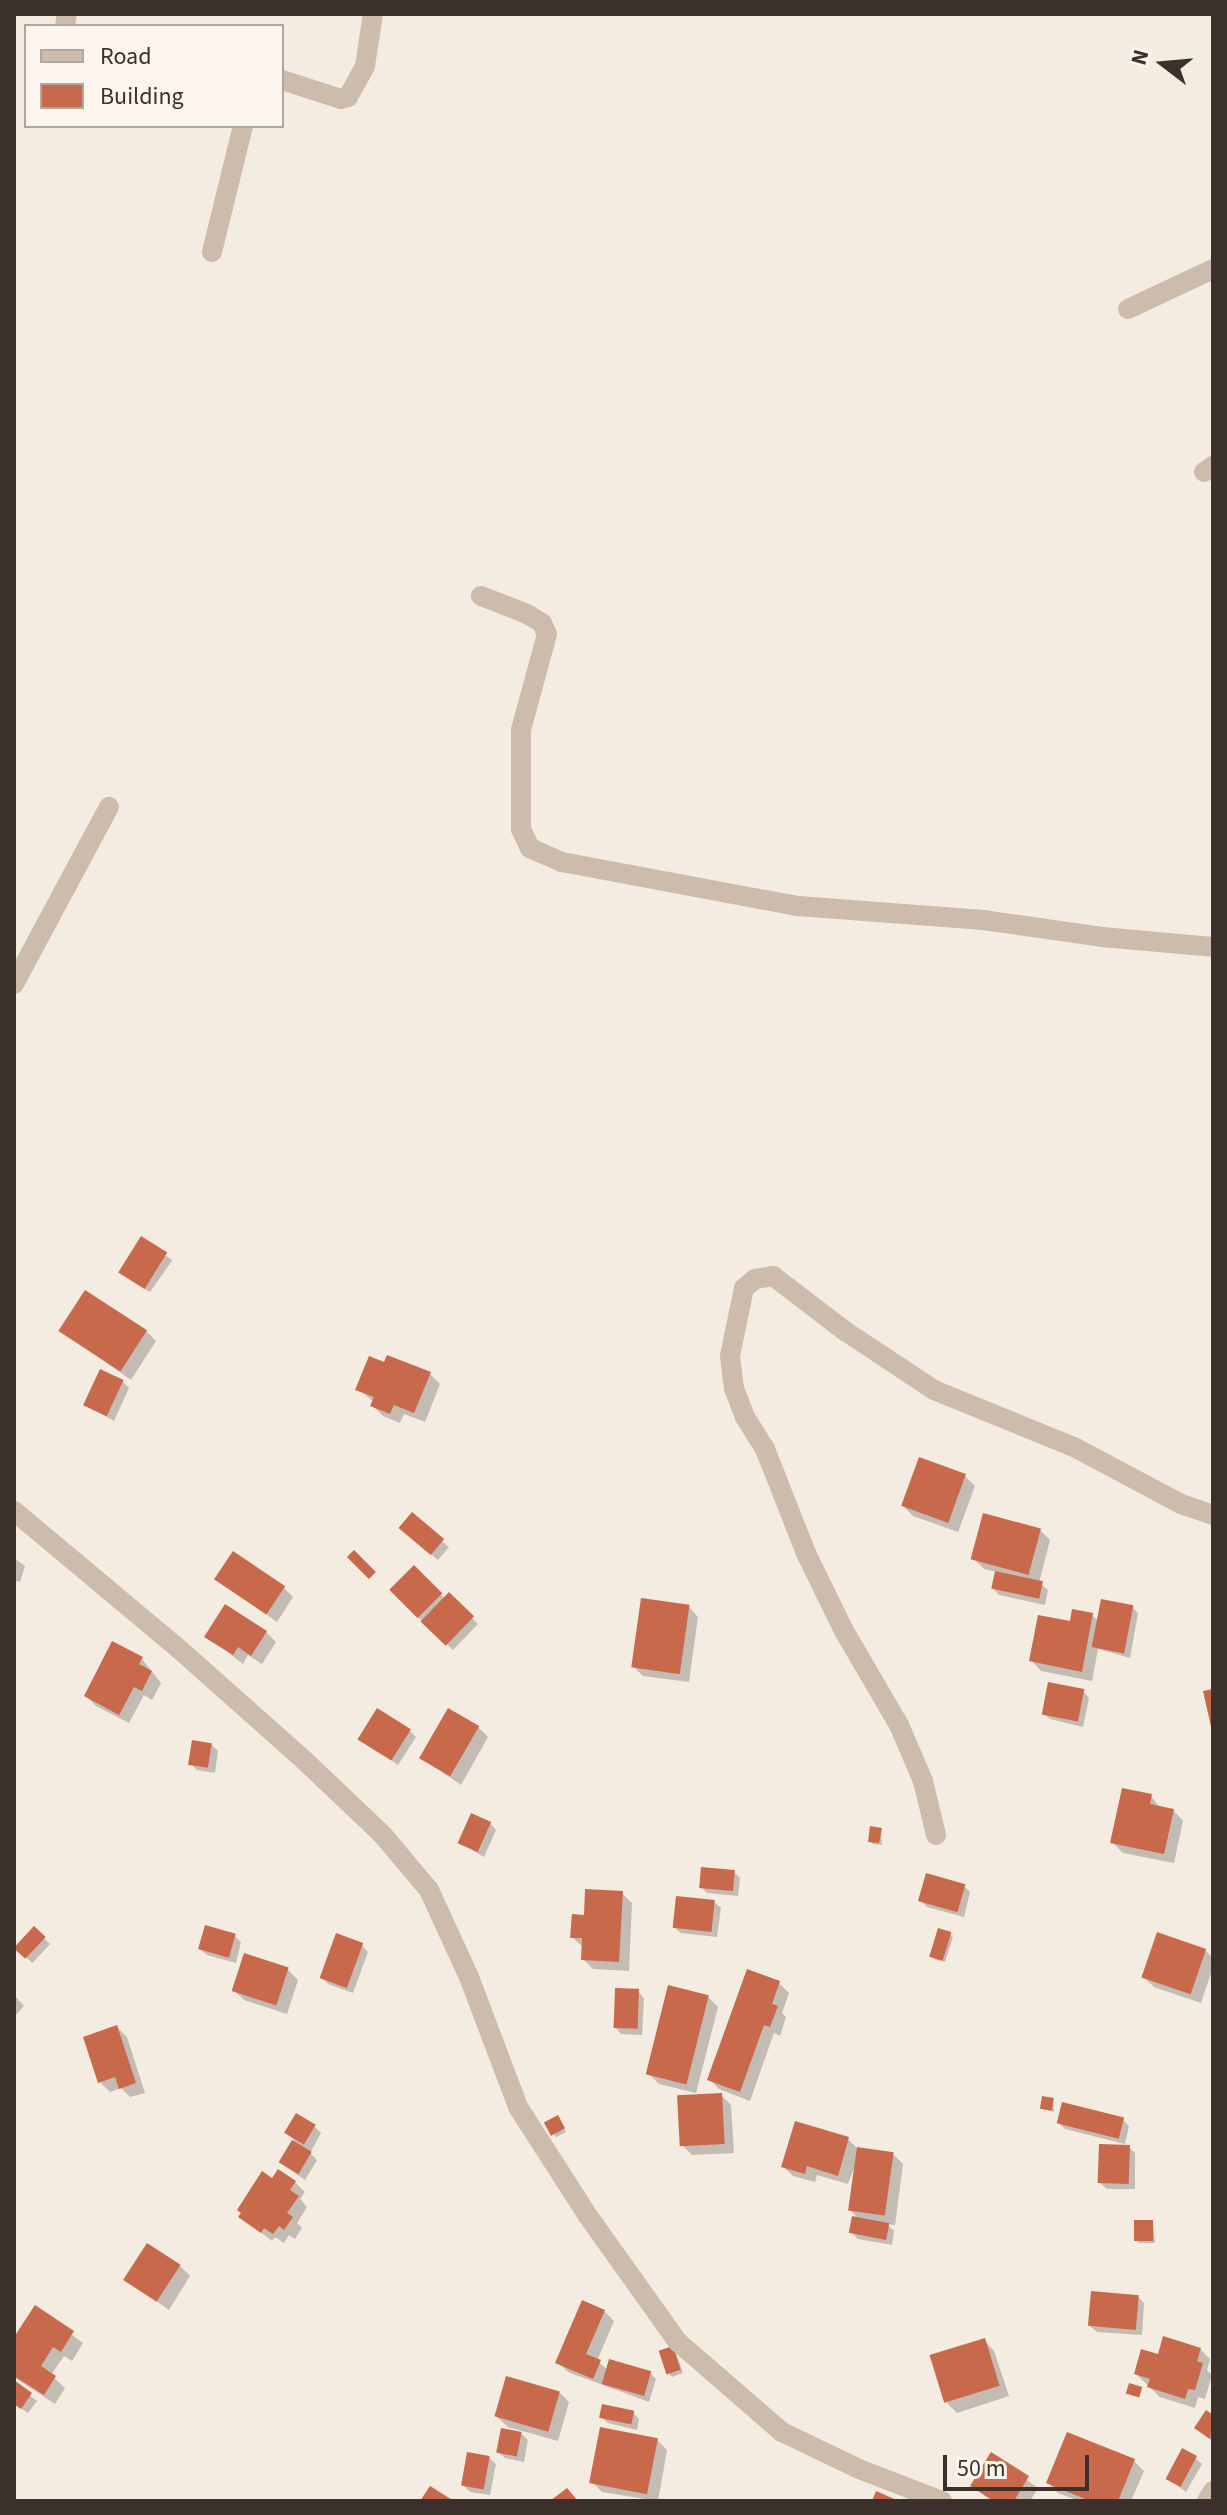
<!DOCTYPE html>
<html>
<head>
<meta charset="utf-8">
<style>
  body { margin:0 }
  #map { position:relative; width:1227px; height:2515px; overflow:hidden; background:#f4ebe1; font-family:"Source Sans 3",sans-serif }
  div>[style] { position:absolute }
  .shadow>* { inset:0; background:#0003; transform-origin:0 0 }
  .building>* { inset:0; background:#c8694b; transform-origin:0 0 }
  .minor>* { height:20px; margin:-10px; padding:0 10px; transform-origin:10px; border-radius:10px; background:#cdbbac }
  span { translate:-50% -50%; white-space:nowrap; text-align:center; line-height:1.15; -webkit-text-stroke:6px #fbf5ee; paint-order:stroke }
  .frame { position:absolute; inset:0; border:16px solid #3b302b; pointer-events:none }
  .legend { position:absolute; left:24px; top:24px; width:260px; height:104px; box-sizing:border-box; background:#fbf5ee; border:2px solid #aea6a0; margin:0; padding:10px 14px; list-style:none; font-size:24px; color:#3b302b }
  .legend li { display:flex; align-items:center; gap:16px; height:40px }
  .legend b { width:40px; border:2px solid #aea6a0 }
  .north { position:absolute; left:1123px; top:24px; width:80px; height:80px; -webkit-text-stroke:6px #fbf5ee; paint-order:stroke; rotate:286deg; font-size:22px; font-weight:700; line-height:32px; text-align:center; color:#3b302b }
  .north::after { content:''; display:block; margin:auto; width:28px; height:36px; background:#3b302b; clip-path:polygon(50% 0,100% 100%,50% 72%,0 100%) }
  .scale { position:absolute; left:943px; top:2455px; width:146px; height:36px; box-sizing:border-box; border:4px solid #3b302b; border-top:0; padding-left:10px; font-size:24px; line-height:28px; white-space:nowrap; color:#3b302b; -webkit-text-stroke:6px #fbf5ee; paint-order:stroke }
</style>
</head>
<body>
<div id="map">
  <div class="shadow">
    <div style="left:142px;top:1239px;width:37px;height:39px;rotate:35deg"></div>
    <div style="clip-path:polygon(61px 1331px,146px 1331px,156px 1341px,131px 1380px)"></div>
    <div style="clip-path:polygon(430px 1374px,440px 1384px,425px 1422px,404px 1414px,400px 1423px,383px 1416px,373px 1406px,374px 1402px,358px 1389px)"></div>
    <div style="clip-path:polygon(123px 1382px,129px 1388px,114px 1421px,85px 1405px)"></div>
    <div style="clip-path:polygon(965px 1476px,975px 1486px,958px 1532px,913px 1516px,903px 1506px)"></div>
    <div style="left:412px;top:1515px;width:49px;height:17px;rotate:41deg"></div>
    <div style="clip-path:polygon(1040px 1530px,1050px 1540px,1039px 1583px,1048px 1590px,1045px 1605px,999px 1595px,993px 1588px,997px 1572px,984px 1569px,974px 1559px)"></div>
    <div style="clip-path:polygon(14px 1558px,25px 1566px,20px 1582px,14px 1580px)"></div>
    <div style="clip-path:polygon(414px 1567px,445px 1599px,449px 1595px,478px 1624px,453px 1650px,418px 1617px)"></div>
    <div style="clip-path:polygon(216px 1578px,283px 1587px,293px 1597px,277px 1622px)"></div>
    <div style="clip-path:polygon(688px 1606px,698px 1617px,689px 1682px,643px 1676px,633px 1666px)"></div>
    <div style="clip-path:polygon(1132px 1607px,1138px 1613px,1130px 1658px,1098px 1649px,1092px 1681px,1041px 1671px,1031px 1660px,1071px 1624px,1092px 1615px,1099px 1622px)"></div>
    <div style="clip-path:polygon(266px 1632px,276px 1642px,262px 1664px,248px 1655px,243px 1664px,207px 1636px)"></div>
    <div style="clip-path:polygon(142px 1659px,161px 1683px,152px 1700px,144px 1695px,129px 1723px,96px 1706px,86px 1696px)"></div>
    <div style="clip-path:polygon(1083px 1691px,1089px 1698px,1083px 1727px,1050px 1719px,1043px 1713px)"></div>
    <div style="clip-path:polygon(478px 1727px,488px 1737px,461px 1785px,421px 1758px)"></div>
    <div style="clip-path:polygon(410px 1731px,416px 1737px,398px 1765px,360px 1738px)"></div>
    <div style="clip-path:polygon(211px 1744px,218px 1751px,215px 1773px,197px 1770px,191px 1764px)"></div>
    <div style="clip-path:polygon(1151px 1796px,1160px 1808px,1173px 1810px,1183px 1821px,1174px 1863px,1123px 1853px,1113px 1843px)"></div>
    <div style="clip-path:polygon(490px 1823px,496px 1830px,484px 1857px,460px 1843px)"></div>
    <div style="clip-path:polygon(881px 1829px,882px 1845px,873px 1844px,870px 1841px)"></div>
    <div style="clip-path:polygon(734px 1872px,740px 1878px,738px 1896px,707px 1893px,701px 1887px)"></div>
    <div style="clip-path:polygon(964px 1886px,970px 1892px,964px 1917px,927px 1907px,921px 1901px)"></div>
    <div style="clip-path:polygon(622px 1893px,632px 1903px,629px 1971px,593px 1969px,583px 1959px,583px 1947px,572px 1937px,586px 1917px)"></div>
    <div style="clip-path:polygon(714px 1902px,721px 1908px,717px 1937px,681px 1933px,674px 1927px)"></div>
    <div style="left:34px;top:1929px;width:22px;height:26px;rotate:43deg"></div>
    <div style="clip-path:polygon(950px 1934px,953px 1937px,945px 1962px,934px 1959px,932px 1956px)"></div>
    <div style="clip-path:polygon(235px 1936px,241px 1942px,236px 1963px,207px 1955px,200px 1949px)"></div>
    <div style="clip-path:polygon(362px 1945px,368px 1952px,353px 1993px,328px 1984px,322px 1977px)"></div>
    <div style="clip-path:polygon(1205px 1950px,1213px 1958px,1213px 1967px,1201px 2003px,1154px 1987px,1144px 1977px)"></div>
    <div style="clip-path:polygon(288px 1970px,298px 1980px,287px 2014px,244px 2000px,234px 1990px)"></div>
    <div style="clip-path:polygon(779px 1983px,789px 1993px,782px 2013px,786px 2017px,780px 2036px,774px 2033px,750px 2101px,719px 2089px,709px 2079px)"></div>
    <div style="clip-path:polygon(638px 1991px,644px 1998px,642px 2035px,621px 2034px,615px 2027px)"></div>
    <div style="clip-path:polygon(14px 1995px,24px 2006px,14px 2017px)"></div>
    <div style="clip-path:polygon(708px 1997px,718px 2007px,696px 2093px,659px 2084px,648px 2073px)"></div>
    <div style="clip-path:polygon(117px 2027px,127px 2037px,145px 2093px,130px 2097px,121px 2088px,110px 2092px,100px 2082px)"></div>
    <div style="clip-path:polygon(721px 2095px,731px 2105px,734px 2153px,692px 2155px,682px 2145px)"></div>
    <div style="clip-path:polygon(1053px 2100px,1054px 2112px,1042px 2108px)"></div>
    <div style="clip-path:polygon(560px 2120px,566px 2132px,556px 2137px,554px 2135px)"></div>
    <div style="clip-path:polygon(1123px 2120px,1129px 2126px,1125px 2144px,1065px 2129px,1058px 2122px)"></div>
    <div style="clip-path:polygon(315px 2127px,321px 2133px,310px 2153px,317px 2160px,305px 2180px,281px 2163px,294px 2140px,287px 2133px)"></div>
    <div style="clip-path:polygon(848px 2139px,858px 2149px,893px 2154px,903px 2164px,895px 2225px,887px 2224px,894px 2231px,892px 2245px,858px 2239px,851px 2232px,859px 2219px,851px 2211px,858px 2158px,848px 2184px,817px 2175px,815px 2182px,793px 2176px,783px 2166px)"></div>
    <div style="clip-path:polygon(1129px 2147px,1135px 2153px,1135px 2189px,1107px 2189px,1100px 2183px)"></div>
    <div style="clip-path:polygon(273px 2181px,295px 2182px,305px 2192px,300px 2199px,307px 2207px,297px 2223px,302px 2228px,295px 2239px,289px 2235px,284px 2243px,275px 2237px,272px 2241px,241px 2217px)"></div>
    <div style="clip-path:polygon(1153px 2222px,1155px 2243px,1139px 2243px,1136px 2240px)"></div>
    <div style="clip-path:polygon(180px 2266px,190px 2276px,169px 2310px,126px 2280px)"></div>
    <div style="clip-path:polygon(1138px 2297px,1144px 2303px,1142px 2335px,1097px 2332px,1090px 2326px)"></div>
    <div style="clip-path:polygon(35px 2308px,83px 2343px,72px 2361px,64px 2356px,51px 2375px,65px 2388px,55px 2404px,14px 2377px,14px 2341px)"></div>
    <div style="clip-path:polygon(604px 2311px,614px 2321px,597px 2361px,608px 2370px,650px 2373px,656px 2379px,649px 2402px,568px 2372px,558px 2362px)"></div>
    <div style="clip-path:polygon(984px 2340px,994px 2351px,1009px 2396px,957px 2413px,947px 2403px)"></div>
    <div style="clip-path:polygon(1200px 2349px,1210px 2359px,1207px 2370px,1212px 2375px,1205px 2399px,1198px 2397px,1195px 2408px,1160px 2397px,1136px 2374px,1159px 2356px)"></div>
    <div style="clip-path:polygon(675px 2351px,683px 2373px,672px 2377px,669px 2374px)"></div>
    <div style="clip-path:polygon(14px 2383px,37px 2401px,28px 2413px,14px 2404px)"></div>
    <div style="clip-path:polygon(559px 2392px,569px 2402px,558px 2441px,508px 2427px,497px 2417px)"></div>
    <div style="clip-path:polygon(633px 2413px,639px 2419px,637px 2430px,608px 2423px,601px 2417px)"></div>
    <div style="clip-path:polygon(1207px 2413px,1213px 2417px,1213px 2442px,1196px 2428px)"></div>
    <div style="clip-path:polygon(519px 2432px,528px 2440px,524px 2462px,505px 2458px,498px 2452px)"></div>
    <div style="clip-path:polygon(657px 2440px,667px 2450px,658px 2501px,602px 2492px,592px 2482px)"></div>
    <div style="clip-path:polygon(991px 2455px,1038px 2488px,1030px 2501px,991px 2501px,973px 2486px)"></div>
    <div style="clip-path:polygon(489px 2458px,496px 2464px,490px 2495px,470px 2492px,464px 2486px)"></div>
    <div style="clip-path:polygon(1195px 2458px,1202px 2464px,1186px 2492px,1168px 2479px)"></div>
    <div style="clip-path:polygon(1134px 2461px,1144px 2471px,1131px 2501px,1079px 2501px,1058px 2493px,1048px 2483px)"></div>
  </div>
  <div class="building">
    <div style="left:141px;top:1236px;width:31px;height:43px;rotate:32deg"></div>
    <div style="left:85px;top:1290px;width:74px;height:49px;rotate:33deg"></div>
    <div style="clip-path:polygon(387px 1355px,431px 1372px,414px 1413px,394px 1405px,390px 1414px,370px 1406px,374px 1397px,355px 1390px,369px 1356px,384px 1362px)"></div>
    <div style="left:100px;top:1369px;width:26px;height:40px;rotate:25deg"></div>
    <div style="left:919px;top:1457px;width:50px;height:52px;rotate:20deg"></div>
    <div style="left:412px;top:1512px;width:42px;height:21px;rotate:40deg"></div>
    <div style="left:983px;top:1513px;width:60px;height:48px;rotate:15deg"></div>
    <div style="left:354px;top:1550px;width:31px;height:10px;rotate:45deg"></div>
    <div style="left:233px;top:1551px;width:63px;height:34px;rotate:34deg"></div>
    <div style="left:414px;top:1565px;width:40px;height:35px;rotate:45deg"></div>
    <div style="left:995px;top:1571px;width:49px;height:18px;rotate:12deg"></div>
    <div style="left:449px;top:1592px;width:35px;height:41px;rotate:44deg"></div>
    <div style="left:641px;top:1598px;width:49px;height:70px;rotate:8deg"></div>
    <div style="left:1101px;top:1599px;width:33px;height:49px;rotate:11deg"></div>
    <div style="clip-path:polygon(225px 1604px,267px 1631px,251px 1656px,238px 1647px,233px 1655px,204px 1637px)"></div>
    <div style="clip-path:polygon(1072px 1609px,1093px 1613px,1082px 1672px,1029px 1661px,1038px 1615px,1070px 1621px)"></div>
    <div style="clip-path:polygon(112px 1641px,143px 1657px,139px 1664px,152px 1671px,142px 1691px,134px 1687px,119px 1715px,84px 1696px)"></div>
    <div style="left:1048px;top:1682px;width:37px;height:33px;rotate:11deg"></div>
    <div style="clip-path:polygon(1213px 1689px,1213px 1731px,1212px 1731px,1203px 1691px)"></div>
    <div style="left:377px;top:1708px;width:40px;height:37px;rotate:32deg"></div>
    <div style="left:448px;top:1708px;width:36px;height:58px;rotate:30deg"></div>
    <div style="left:192px;top:1740px;width:20px;height:25px;rotate:9deg"></div>
    <div style="clip-path:polygon(1122px 1788px,1152px 1794px,1150px 1804px,1174px 1809px,1164px 1854px,1110px 1843px)"></div>
    <div style="left:471px;top:1813px;width:22px;height:33px;rotate:24deg"></div>
    <div style="clip-path:polygon(870px 1826px,882px 1828px,879px 1843px,868px 1842px)"></div>
    <div style="left:701px;top:1867px;width:34px;height:21px;rotate:5deg"></div>
    <div style="left:926px;top:1873px;width:41px;height:29px;rotate:16deg"></div>
    <div style="clip-path:polygon(585px 1889px,623px 1891px,619px 1962px,581px 1960px,582px 1938px,570px 1938px,572px 1914px,584px 1915px)"></div>
    <div style="left:676px;top:1896px;width:39px;height:32px;rotate:6deg"></div>
    <div style="left:205px;top:1925px;width:32px;height:25px;rotate:16deg"></div>
    <div style="left:34px;top:1926px;width:16px;height:30px;rotate:43deg"></div>
    <div style="left:938px;top:1928px;width:14px;height:30px;rotate:17deg"></div>
    <div style="left:1157px;top:1932px;width:52px;height:48px;rotate:19deg"></div>
    <div style="left:336px;top:1933px;width:29px;height:48px;rotate:20deg"></div>
    <div style="left:244px;top:1953px;width:47px;height:40px;rotate:18deg"></div>
    <div style="clip-path:polygon(747px 1969px,780px 1981px,772px 2004px,778px 2006px,770px 2027px,764px 2025px,740px 2092px,707px 2080px)"></div>
    <div style="left:668px;top:1985px;width:42px;height:92px;rotate:14deg"></div>
    <div style="left:615px;top:1988px;width:24px;height:40px;rotate:2deg"></div>
    <div style="clip-path:polygon(117px 2025px,136px 2083px,119px 2089px,115px 2077px,98px 2083px,83px 2037px)"></div>
    <div style="left:722px;top:2093px;width:51px;height:45px;rotate:87deg"></div>
    <div style="left:1042px;top:2096px;width:12px;height:13px;rotate:9deg"></div>
    <div style="left:1062px;top:2102px;width:64px;height:22px;rotate:14deg"></div>
    <div style="left:296px;top:2113px;width:23px;height:23px;rotate:31deg"></div>
    <div style="left:558px;top:2115px;width:15px;height:16px;rotate:62deg"></div>
    <div style="clip-path:polygon(795px 2121px,849px 2137px,838px 2176px,807px 2166px,805px 2174px,781px 2167px)"></div>
    <div style="left:292px;top:2140px;width:23px;height:26px;rotate:31deg"></div>
    <div style="left:1099px;top:2144px;width:31px;height:39px;rotate:2deg"></div>
    <div style="left:857px;top:2147px;width:37px;height:64px;rotate:8deg"></div>
    <div style="clip-path:polygon(278px 2169px,296px 2181px,290px 2190px,299px 2196px,287px 2213px,293px 2217px,284px 2230px,279px 2226px,273px 2234px,264px 2228px,261px 2233px,238px 2217px,241px 2213px,237px 2210px,262px 2171px,272px 2178px)"></div>
    <div style="left:852px;top:2216px;width:38px;height:17px;rotate:11deg"></div>
    <div style="left:1134px;top:2220px;width:19px;height:21px"></div>
    <div style="left:147px;top:2243px;width:40px;height:44px;rotate:33deg"></div>
    <div style="left:1091px;top:2291px;width:48px;height:35px;rotate:5deg"></div>
    <div style="clip-path:polygon(582px 2300px,605px 2310px,586px 2354px,601px 2360px,593px 2379px,555px 2363px)"></div>
    <div style="clip-path:polygon(35px 2305px,74px 2331px,61px 2352px,53px 2347px,41px 2366px,56px 2376px,44px 2395px,14px 2376px,14px 2337px)"></div>
    <div style="clip-path:polygon(1163px 2336px,1201px 2348px,1197px 2361px,1203px 2363px,1195px 2390px,1188px 2389px,1185px 2399px,1147px 2387px,1150px 2379px,1134px 2374px,1141px 2349px,1158px 2354px)"></div>
    <div style="left:985px;top:2338px;width:50px;height:58px;rotate:73deg"></div>
    <div style="left:673px;top:2346px;width:25px;height:15px;rotate:72deg"></div>
    <div style="left:609px;top:2359px;width:44px;height:26px;rotate:16deg"></div>
    <div style="left:506px;top:2376px;width:56px;height:42px;rotate:16deg"></div>
    <div style="clip-path:polygon(14px 2380px,32px 2393px,21px 2409px,14px 2404px)"></div>
    <div style="left:1129px;top:2383px;width:14px;height:11px;rotate:17deg"></div>
    <div style="left:602px;top:2404px;width:33px;height:14px;rotate:12deg"></div>
    <div style="clip-path:polygon(1206px 2410px,1213px 2415px,1210px 2439px,1194px 2428px)"></div>
    <div style="left:600px;top:2427px;width:59px;height:57px;rotate:11deg"></div>
    <div style="left:501px;top:2428px;width:21px;height:25px;rotate:11deg"></div>
    <div style="clip-path:polygon(1067px 2432px,1135px 2459px,1118px 2501px,1090px 2501px,1046px 2483px)"></div>
    <div style="left:1182px;top:2448px;width:17px;height:35px;rotate:28deg"></div>
    <div style="left:467px;top:2452px;width:23px;height:34px;rotate:10deg"></div>
    <div style="clip-path:polygon(991px 2452px,1029px 2476px,1014px 2501px,994px 2501px,970px 2486px)"></div>
    <div style="clip-path:polygon(430px 2486px,454px 2501px,420px 2501px)"></div>
    <div style="clip-path:polygon(567px 2488px,578px 2501px,550px 2501px)"></div>
    <div style="clip-path:polygon(876px 2491px,899px 2501px,872px 2501px)"></div>
  </div>
  <div class="minor">
    <div style="left:65px;top:26px;width:12px;rotate:-81deg"></div>
    <div style="left:282px;top:80px;width:62px;rotate:17.9deg"></div>
    <div style="left:341px;top:99px;width:7px;rotate:-16deg"></div>
    <div style="left:348px;top:97px;width:35px;rotate:-61deg"></div>
    <div style="left:365px;top:66px;width:53px;rotate:-81.3deg"></div>
    <div style="left:212px;top:252px;width:130px;rotate:-76.2deg"></div>
    <div style="left:1128px;top:309px;width:94px;rotate:-25.2deg"></div>
    <div style="left:1204px;top:472px;width:11px;rotate:-34deg"></div>
    <div style="left:481px;top:596px;width:49px;rotate:21.4deg"></div>
    <div style="left:527px;top:614px;width:17px;rotate:31deg"></div>
    <div style="left:542px;top:623px;width:12px;rotate:66deg"></div>
    <div style="left:547px;top:634px;width:99px;rotate:105.2deg"></div>
    <div style="left:521px;top:730px;width:99px;rotate:90deg"></div>
    <div style="left:521px;top:829px;width:21px;rotate:65deg"></div>
    <div style="left:530px;top:848px;width:35px;rotate:24deg"></div>
    <div style="left:562px;top:862px;width:240px;rotate:10.6deg"></div>
    <div style="left:798px;top:906px;width:186px;rotate:4.3deg"></div>
    <div style="left:983px;top:920px;width:120px;rotate:8.1deg"></div>
    <div style="left:1102px;top:937px;width:111px;rotate:5.1deg"></div>
    <div style="left:14px;top:984px;width:201px;rotate:-61.8deg"></div>
    <div style="left:14px;top:1511px;width:215px;rotate:39.9deg"></div>
    <div style="left:179px;top:1649px;width:169px;rotate:41.6deg"></div>
    <div style="left:305px;top:1761px;width:106px;rotate:43.5deg"></div>
    <div style="left:382px;top:1834px;width:73px;rotate:50deg"></div>
    <div style="left:429px;top:1890px;width:96px;rotate:65.3deg"></div>
    <div style="left:469px;top:1977px;width:139px;rotate:69.3deg"></div>
    <div style="left:518px;top:2107px;width:130px;rotate:57.3deg"></div>
    <div style="left:588px;top:2216px;width:155px;rotate:54.5deg"></div>
    <div style="left:678px;top:2342px;width:138px;rotate:40.9deg"></div>
    <div style="left:782px;top:2432px;width:85px;rotate:25.7deg"></div>
    <div style="left:859px;top:2469px;width:89px;rotate:21.1deg"></div>
    <div style="left:936px;top:1835px;width:56px;rotate:-103.5deg"></div>
    <div style="left:923px;top:1781px;width:61px;rotate:-113.2deg"></div>
    <div style="left:899px;top:1725px;width:109px;rotate:-120.3deg"></div>
    <div style="left:844px;top:1631px;width:87px;rotate:-116deg"></div>
    <div style="left:806px;top:1553px;width:112px;rotate:-111.5deg"></div>
    <div style="left:765px;top:1449px;width:38px;rotate:-122deg"></div>
    <div style="left:745px;top:1417px;width:30px;rotate:-111deg"></div>
    <div style="left:734px;top:1389px;width:33px;rotate:-97deg"></div>
    <div style="left:730px;top:1356px;width:69px;rotate:-78.4deg"></div>
    <div style="left:744px;top:1288px;width:14px;rotate:-39deg"></div>
    <div style="left:755px;top:1279px;width:18px;rotate:-9deg"></div>
    <div style="left:773px;top:1276px;width:91px;rotate:37.4deg"></div>
    <div style="left:845px;top:1331px;width:107px;rotate:33.5deg"></div>
    <div style="left:934px;top:1390px;width:151px;rotate:22.2deg"></div>
    <div style="left:1074px;top:1447px;width:121px;rotate:28deg"></div>
    <div style="left:1181px;top:1504px;width:34px;rotate:19deg"></div>
    <div style="left:1207px;top:2501px;width:12px;rotate:-59deg"></div>
  </div>
  <div class="frame"></div>
  <ul class="legend">
  <li><b style="height:10px;background:#cdbbac"></b>Road</li>
  <li><b style="height:22px;background:#c8694b"></b>Building</li>
  </ul>
  <div class="north">N</div>
  <div class="scale">50 m</div>
</div>
</body>
</html>
